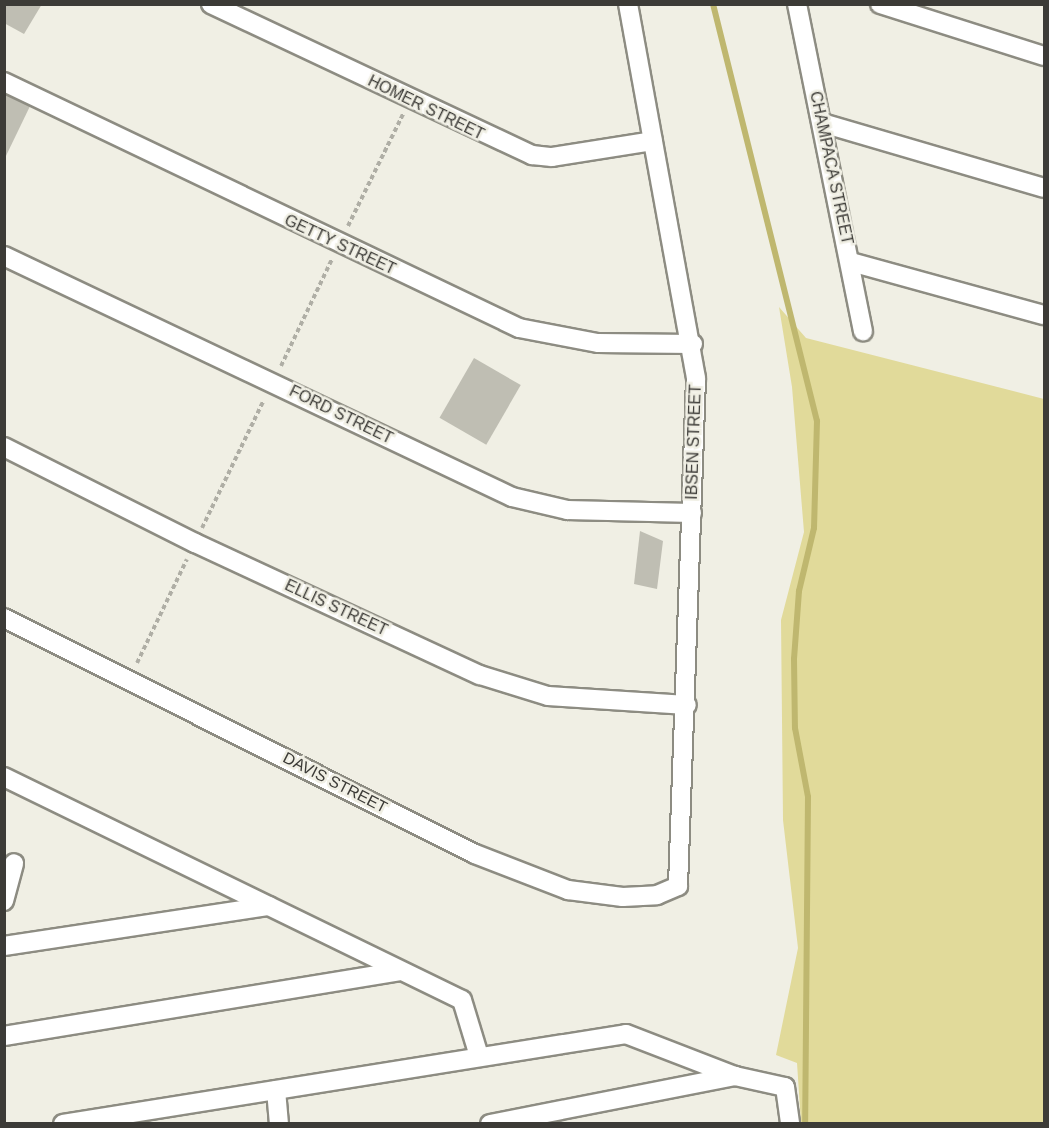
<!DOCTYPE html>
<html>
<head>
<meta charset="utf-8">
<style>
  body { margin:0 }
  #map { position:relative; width:1049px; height:1128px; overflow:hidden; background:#f0efe4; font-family:Helvetica,sans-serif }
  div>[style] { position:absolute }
  .green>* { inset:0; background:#e1da9a }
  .stream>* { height:6px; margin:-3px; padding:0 3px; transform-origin:3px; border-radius:3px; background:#bfb76f }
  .building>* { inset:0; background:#bfbeb3; transform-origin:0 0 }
  .path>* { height:4px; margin-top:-2px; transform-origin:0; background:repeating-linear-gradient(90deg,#afaea5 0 4.5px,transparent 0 7.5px) }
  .roads { filter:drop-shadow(2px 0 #8d8c82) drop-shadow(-2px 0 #8d8c82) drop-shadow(0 2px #8d8c82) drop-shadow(0 -2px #8d8c82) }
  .minor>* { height:18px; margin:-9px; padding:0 9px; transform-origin:9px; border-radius:9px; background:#fff }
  span { translate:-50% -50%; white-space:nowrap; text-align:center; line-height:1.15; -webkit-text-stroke:5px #f0efe4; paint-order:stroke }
  .street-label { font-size:16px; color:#3c3b37 }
  .frame { position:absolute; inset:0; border:6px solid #3c3b37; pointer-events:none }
</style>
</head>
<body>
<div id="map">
  <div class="green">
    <div style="clip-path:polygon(779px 307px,806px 338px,1044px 399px,1044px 1123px,801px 1123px,797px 1063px,776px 1055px,798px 948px,783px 820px,781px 620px,804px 532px,792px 387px)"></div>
  </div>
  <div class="stream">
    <div style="left:713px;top:4px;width:430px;rotate:76deg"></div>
    <div style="left:817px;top:421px;width:107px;rotate:91.6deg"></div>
    <div style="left:814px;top:528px;width:65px;rotate:103.4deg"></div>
    <div style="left:799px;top:591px;width:68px;rotate:94.2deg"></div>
    <div style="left:794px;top:659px;width:69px;rotate:89.2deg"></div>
    <div style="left:795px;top:728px;width:70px;rotate:79.3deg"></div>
    <div style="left:808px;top:797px;width:327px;rotate:90.5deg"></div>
  </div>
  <div class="building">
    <div style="clip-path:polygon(4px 4px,42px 4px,24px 34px,4px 23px)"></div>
    <div style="clip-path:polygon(4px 89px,32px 102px,4px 160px)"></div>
    <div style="left:474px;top:358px;width:54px;height:69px;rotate:30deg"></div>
    <div style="clip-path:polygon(640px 531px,663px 541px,657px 589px,634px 584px)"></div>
  </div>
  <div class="path">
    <div style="left:348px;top:226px;width:125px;rotate:-63.8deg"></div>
    <div style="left:281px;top:366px;width:119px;rotate:-64.5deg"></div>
    <div style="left:202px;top:528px;width:142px;rotate:-64.2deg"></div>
    <div style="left:137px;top:663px;width:115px;rotate:-64.3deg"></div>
  </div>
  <div class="roads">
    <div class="minor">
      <div style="left:211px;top:4px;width:355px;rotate:25.2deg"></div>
      <div style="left:532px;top:155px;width:20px;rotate:6deg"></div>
      <div style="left:552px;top:157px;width:102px;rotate:-9deg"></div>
      <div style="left:797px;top:4px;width:334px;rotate:78.6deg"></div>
      <div style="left:880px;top:4px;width:172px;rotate:17.6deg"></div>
      <div style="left:4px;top:82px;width:571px;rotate:25.53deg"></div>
      <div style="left:519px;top:328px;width:80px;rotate:10.8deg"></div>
      <div style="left:598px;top:343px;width:95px;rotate:0.6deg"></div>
      <div style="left:822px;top:123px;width:231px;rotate:16.3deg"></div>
      <div style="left:4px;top:256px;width:562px;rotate:25.38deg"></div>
      <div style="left:512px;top:497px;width:57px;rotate:13.3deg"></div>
      <div style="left:567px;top:510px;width:125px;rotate:1.4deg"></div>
      <div style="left:851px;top:262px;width:200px;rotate:15.4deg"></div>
      <div style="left:4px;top:447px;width:214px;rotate:26.7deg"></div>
      <div style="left:195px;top:543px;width:314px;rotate:24.9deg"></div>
      <div style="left:480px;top:675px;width:71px;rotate:17.2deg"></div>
      <div style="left:548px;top:696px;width:139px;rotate:3.7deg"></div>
      <div style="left:4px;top:618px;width:527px;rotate:26.61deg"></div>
      <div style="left:475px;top:854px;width:100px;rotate:21.2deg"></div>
      <div style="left:568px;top:890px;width:55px;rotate:7.3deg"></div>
      <div style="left:623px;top:897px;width:34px;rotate:-3deg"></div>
      <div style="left:657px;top:895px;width:23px;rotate:-23deg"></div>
      <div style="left:678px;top:886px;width:508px;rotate:-87.97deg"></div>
      <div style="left:696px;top:378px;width:380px;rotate:-100.3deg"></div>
      <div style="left:4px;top:777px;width:509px;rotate:25.96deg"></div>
      <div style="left:462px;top:1000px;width:59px;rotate:73.1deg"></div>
      <div style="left:4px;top:901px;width:39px;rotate:-75deg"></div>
      <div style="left:4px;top:946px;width:268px;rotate:-8.6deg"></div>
      <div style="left:4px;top:1036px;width:400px;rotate:-9.3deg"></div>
      <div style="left:276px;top:1090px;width:34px;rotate:85deg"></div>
      <div style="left:63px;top:1124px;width:570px;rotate:-9.08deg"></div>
      <div style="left:626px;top:1034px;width:117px;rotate:21.1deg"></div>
      <div style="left:490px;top:1124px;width:250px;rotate:-11.1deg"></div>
      <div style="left:735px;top:1076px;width:51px;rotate:12.4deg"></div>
      <div style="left:785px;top:1087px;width:37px;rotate:82deg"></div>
    </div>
  </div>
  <div class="street-label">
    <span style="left:426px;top:108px;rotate:26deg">HOMER STREET</span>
    <span style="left:831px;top:168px;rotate:78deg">CHAMPACA STREET</span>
    <span style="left:340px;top:245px;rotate:25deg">GETTY STREET</span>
    <span style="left:341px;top:415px;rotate:26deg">FORD STREET</span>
    <span style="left:694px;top:442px;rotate:-88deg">IBSEN STREET</span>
    <span style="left:336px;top:608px;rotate:25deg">ELLIS STREET</span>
    <span style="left:335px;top:783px;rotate:27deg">DAVIS STREET</span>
  </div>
  <div class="frame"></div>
</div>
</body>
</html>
